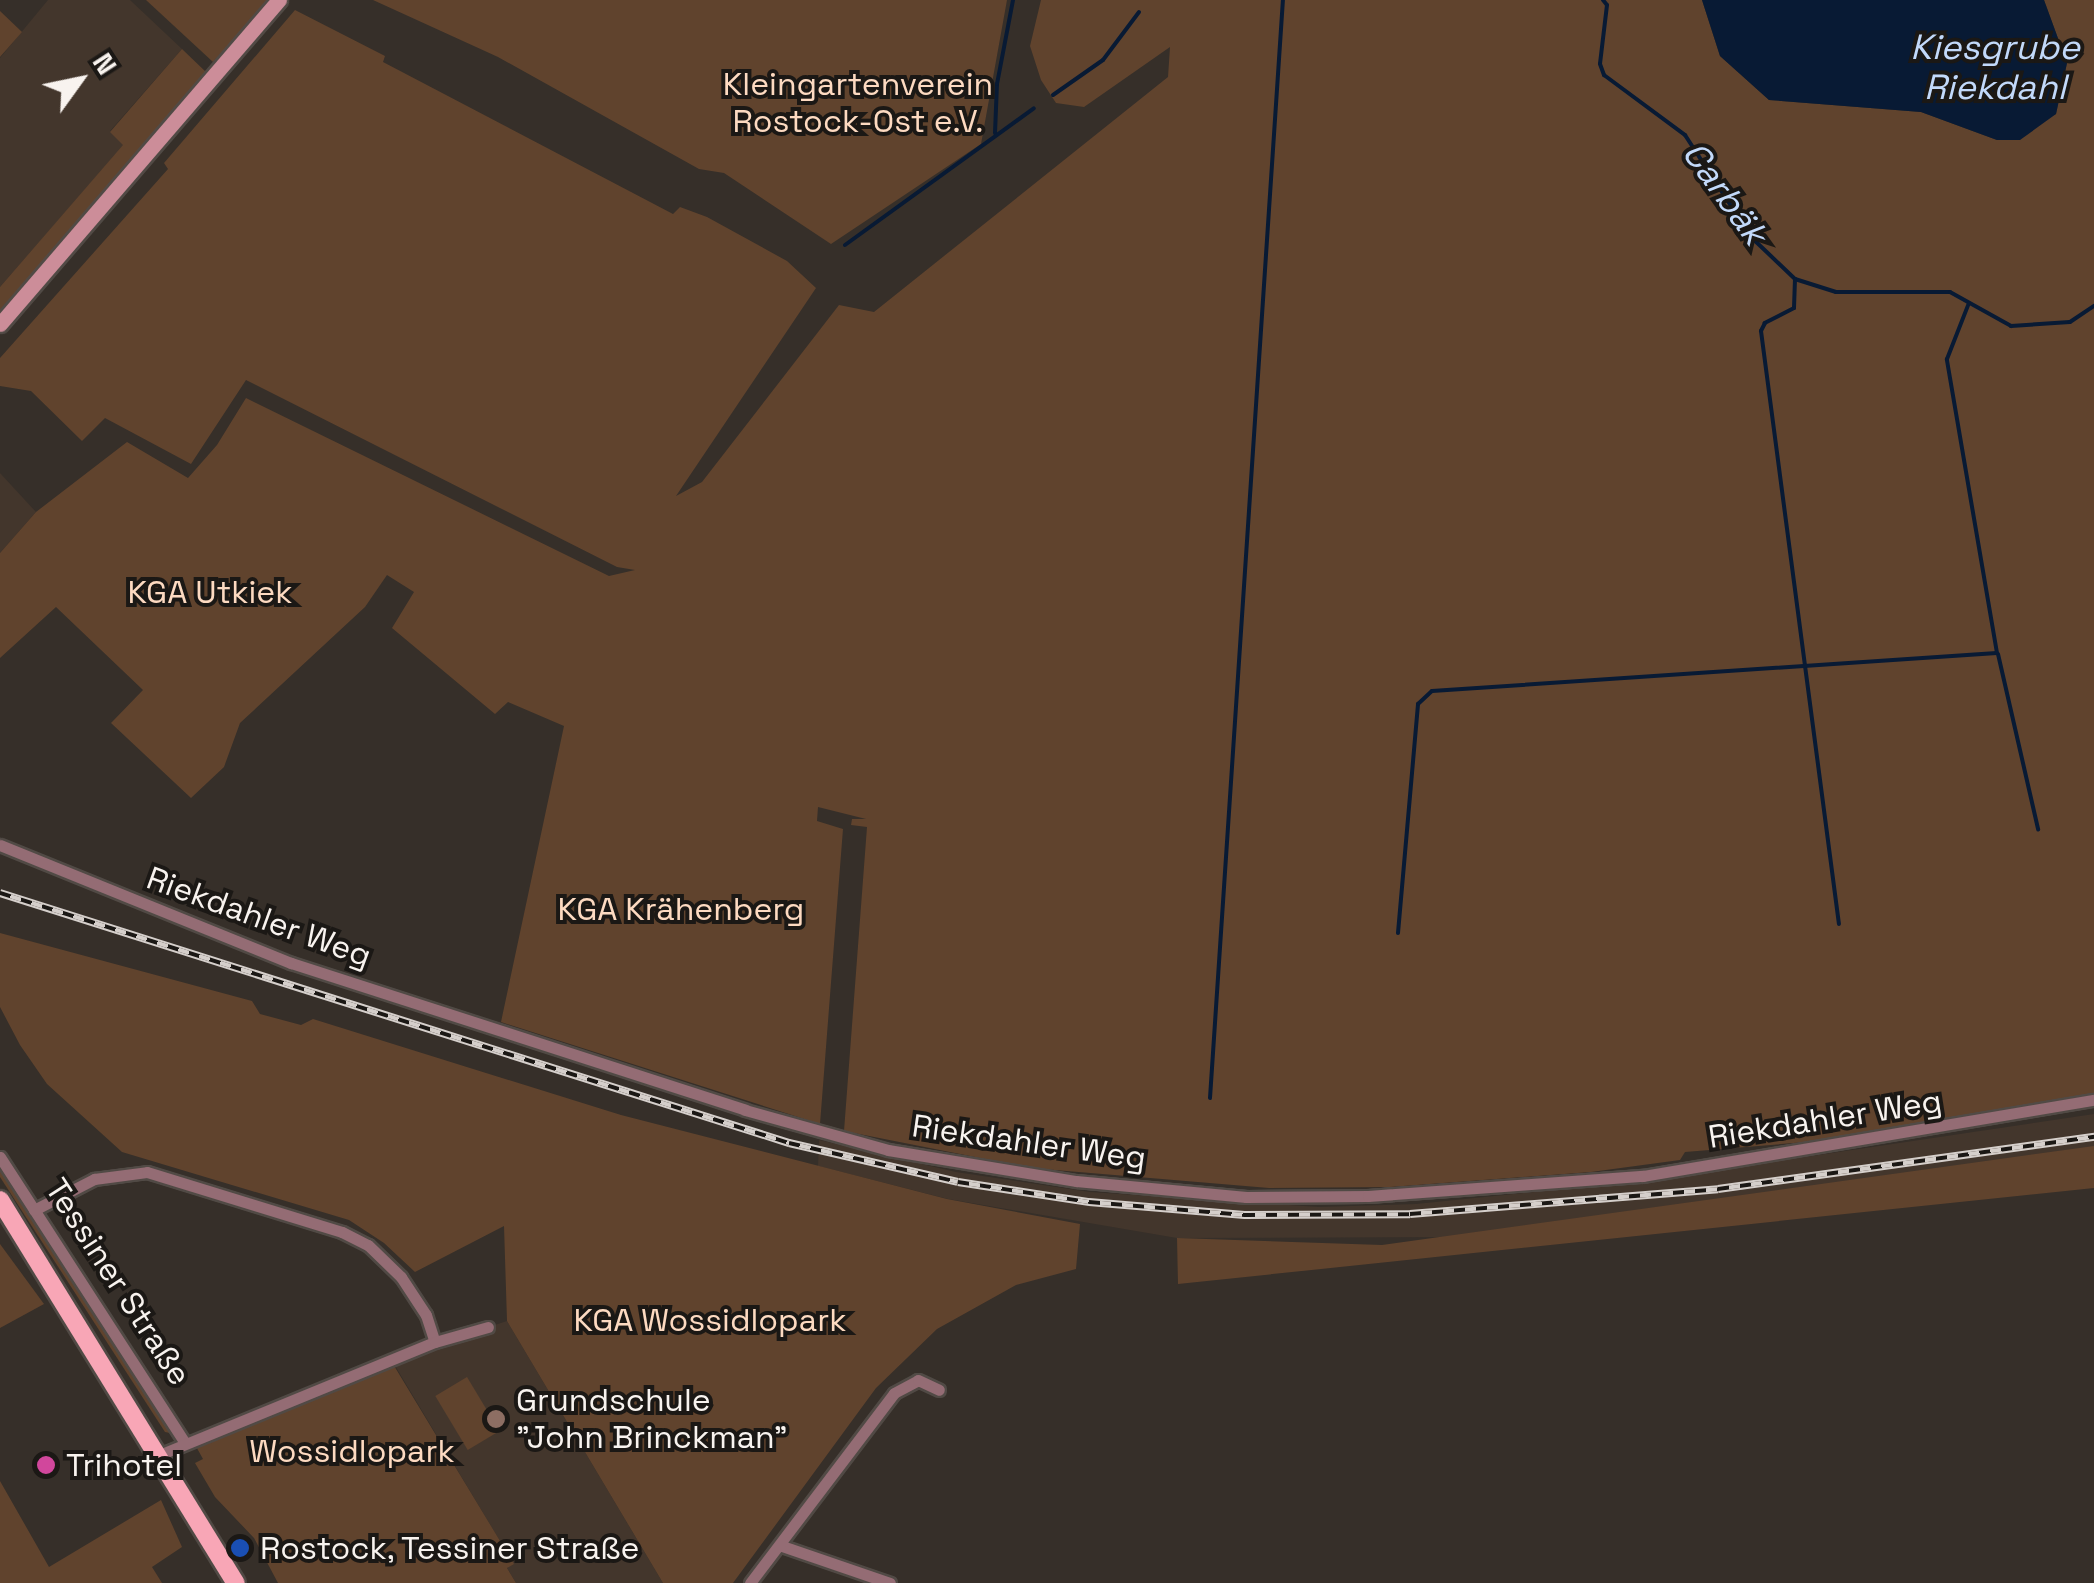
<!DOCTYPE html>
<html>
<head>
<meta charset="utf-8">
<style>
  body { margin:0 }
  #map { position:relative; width:2094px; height:1583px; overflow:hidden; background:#362f29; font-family:"Space Grotesk",sans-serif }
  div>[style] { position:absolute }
  .built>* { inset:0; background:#43362c }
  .green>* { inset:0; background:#60432d; transform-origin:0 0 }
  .water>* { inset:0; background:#081a34 }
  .stream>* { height:4px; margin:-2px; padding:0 2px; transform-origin:2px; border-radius:2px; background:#081a34 }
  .roads { filter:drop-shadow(2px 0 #514a45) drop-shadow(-2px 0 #514a45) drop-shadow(0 2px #514a45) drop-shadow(0 -2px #514a45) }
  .minor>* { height:11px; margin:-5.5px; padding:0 5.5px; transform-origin:5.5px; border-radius:5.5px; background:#946c74 }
  .secondary>* { height:15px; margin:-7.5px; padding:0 7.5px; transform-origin:7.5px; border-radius:7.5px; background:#cc8d99 }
  .primary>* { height:18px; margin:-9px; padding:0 9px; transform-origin:9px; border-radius:9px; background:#f8a6b6 }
  .rail>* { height:8px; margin-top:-4px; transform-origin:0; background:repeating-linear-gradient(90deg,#1b1815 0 11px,#d5cfcb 0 22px); box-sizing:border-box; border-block:2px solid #d5cfcb }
  .dots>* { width:28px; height:28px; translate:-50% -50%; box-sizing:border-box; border:5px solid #1b1815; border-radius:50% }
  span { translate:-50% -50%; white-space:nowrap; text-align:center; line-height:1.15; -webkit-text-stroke:8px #1b1815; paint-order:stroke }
  .park-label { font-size:32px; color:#fddac1 }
  .street-label { font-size:32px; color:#f8f3ef }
  .poi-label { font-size:32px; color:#f8f3ef }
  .left { translate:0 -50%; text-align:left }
  .water-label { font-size:35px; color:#c2d9fa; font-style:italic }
  .north { position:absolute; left:30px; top:30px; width:100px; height:100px; -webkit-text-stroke:8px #1b1815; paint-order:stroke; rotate:57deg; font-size:28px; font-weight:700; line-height:40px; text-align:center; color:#f8f3ef }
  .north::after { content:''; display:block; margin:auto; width:35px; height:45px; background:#f8f3ef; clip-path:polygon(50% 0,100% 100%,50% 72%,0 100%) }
</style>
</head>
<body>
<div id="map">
  <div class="built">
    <div style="clip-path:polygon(48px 0,130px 0,182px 49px,110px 131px,124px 145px,0 287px,0 58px)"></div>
    <div style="clip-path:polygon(0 473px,36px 512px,0 553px)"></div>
    <div style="clip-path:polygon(2094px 1114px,2094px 1162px,1461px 1237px,1177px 1238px,948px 1199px,818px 1166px,819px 1140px,956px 1172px,1090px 1192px,1319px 1207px,1416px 1204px,1643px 1181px)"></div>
    <div style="clip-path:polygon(507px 1321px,663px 1583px,516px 1583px,507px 1568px,513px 1563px,391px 1359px)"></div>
  </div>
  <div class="green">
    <div style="clip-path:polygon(146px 0,270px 0,213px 62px)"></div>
    <div style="clip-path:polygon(373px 0,1007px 0,981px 144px,831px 244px,724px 173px,699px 169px,498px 57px)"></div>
    <div style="clip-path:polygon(1041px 0,1702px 0,1720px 56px,1769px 100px,1921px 112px,1997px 140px,2056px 114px,2067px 63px,2044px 0,2094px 0,2094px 1093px,1818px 1141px,1685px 1152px,1680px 1160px,1591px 1172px,1390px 1187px,1269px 1188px,1031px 1168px,844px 1131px,867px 827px,851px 825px,852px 819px,866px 819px,818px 807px,817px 821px,843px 829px,820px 1124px,501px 1022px,564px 726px,508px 702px,495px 714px,392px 628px,414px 592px,387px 575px,365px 607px,240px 723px,224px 767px,191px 798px,111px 723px,143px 690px,56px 607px,0 658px,0 553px,36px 512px,127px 442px,188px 478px,217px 445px,246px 398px,609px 576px,635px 570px,617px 567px,246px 380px,191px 464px,105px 418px,82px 441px,31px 391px,0 386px,0 358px,168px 169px,164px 163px,295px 10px,385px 56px,383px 62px,673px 214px,680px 207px,707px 217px,787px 261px,816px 288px,676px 496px,702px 482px,839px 305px,874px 312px,1168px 77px,1170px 47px,1084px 107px,1056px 103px,1041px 80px,1030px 46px)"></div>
    <div style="clip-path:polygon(0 11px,22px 32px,0 57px)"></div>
    <div style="clip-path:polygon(182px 49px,207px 73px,0 310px,0 287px,123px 145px,110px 132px)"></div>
    <div style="clip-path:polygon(0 933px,252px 1001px,260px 1014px,301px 1025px,313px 1019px,621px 1115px,947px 1199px,1080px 1224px,1076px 1269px,1016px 1285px,937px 1329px,876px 1388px,733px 1583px,663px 1583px,507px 1321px,504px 1226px,415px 1272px,384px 1243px,349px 1220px,122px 1152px,47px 1084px,20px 1045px,0 1007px)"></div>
    <div style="clip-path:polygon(2094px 1146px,2094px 1188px,1178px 1284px,1177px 1238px,1382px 1245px)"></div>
    <div style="clip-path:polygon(0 1166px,175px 1434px,165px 1432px,0 1177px)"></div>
    <div style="clip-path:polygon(0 1244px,44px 1304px,0 1328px)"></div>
    <div style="clip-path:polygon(393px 1364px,514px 1564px,507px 1568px,516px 1583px,278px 1583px,254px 1538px,215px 1497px,195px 1463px,203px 1459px,193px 1441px)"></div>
    <div style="left:467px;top:1377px;width:63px;height:37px;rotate:59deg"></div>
    <div style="clip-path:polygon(0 1481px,49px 1567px,161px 1500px,182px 1547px,152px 1567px,162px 1583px,0 1583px)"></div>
  </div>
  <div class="water">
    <div style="clip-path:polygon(1702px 0,2044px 0,2067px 63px,2056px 114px,2020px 140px,1997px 140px,1921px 112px,1769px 100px,1720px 56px)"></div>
  </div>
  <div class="stream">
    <div style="left:1603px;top:0;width:6px;rotate:51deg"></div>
    <div style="left:1607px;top:5px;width:59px;rotate:96.8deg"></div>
    <div style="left:1600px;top:64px;width:12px;rotate:70deg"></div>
    <div style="left:1604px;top:75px;width:101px;rotate:36.5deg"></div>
    <div style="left:1685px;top:135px;width:123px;rotate:57deg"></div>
    <div style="left:1752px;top:238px;width:59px;rotate:43.6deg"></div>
    <div style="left:1795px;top:279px;width:43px;rotate:17.6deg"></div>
    <div style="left:1836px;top:292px;width:114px"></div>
    <div style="left:1950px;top:292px;width:70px;rotate:29.1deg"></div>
    <div style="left:2011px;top:326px;width:59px;rotate:-3.9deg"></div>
    <div style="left:2070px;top:322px;width:29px;rotate:-34deg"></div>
    <div style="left:1053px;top:95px;width:61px;rotate:-35deg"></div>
    <div style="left:1103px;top:60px;width:60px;rotate:-53.1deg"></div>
    <div style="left:995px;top:133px;width:49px;rotate:-87.7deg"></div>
    <div style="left:997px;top:84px;width:86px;rotate:-79.2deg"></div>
    <div style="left:845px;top:245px;width:233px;rotate:-35.9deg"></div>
    <div style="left:1795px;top:279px;width:29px;rotate:92deg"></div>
    <div style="left:1794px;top:308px;width:33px;rotate:153deg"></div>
    <div style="left:1765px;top:323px;width:9px;rotate:117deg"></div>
    <div style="left:1761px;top:331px;width:598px;rotate:82.51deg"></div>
    <div style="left:1998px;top:654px;width:180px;rotate:77.1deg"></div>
    <div style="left:1398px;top:933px;width:230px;rotate:-85deg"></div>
    <div style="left:1418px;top:704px;width:19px;rotate:-43deg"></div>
    <div style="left:1432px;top:691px;width:566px;rotate:-3.85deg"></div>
    <div style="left:1997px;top:653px;width:298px;rotate:-99.7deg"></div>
    <div style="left:1947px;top:359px;width:60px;rotate:-68.6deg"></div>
    <div style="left:1210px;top:1098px;width:1100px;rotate:-86.2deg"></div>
  </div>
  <div class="roads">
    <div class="minor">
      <div style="left:0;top:845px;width:314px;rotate:22.1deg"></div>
      <div style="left:291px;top:963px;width:477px;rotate:17.9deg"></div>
      <div style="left:745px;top:1110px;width:148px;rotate:15.6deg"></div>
      <div style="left:888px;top:1150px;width:191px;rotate:9.4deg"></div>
      <div style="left:1076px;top:1181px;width:171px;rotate:5.4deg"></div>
      <div style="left:1246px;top:1197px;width:122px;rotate:-0.5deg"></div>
      <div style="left:1368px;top:1196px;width:276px;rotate:-4.2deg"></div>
      <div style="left:1643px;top:1176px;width:457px;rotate:-9.6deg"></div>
      <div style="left:0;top:1157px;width:338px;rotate:57.1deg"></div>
      <div style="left:34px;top:1210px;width:68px;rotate:-27.3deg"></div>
      <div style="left:94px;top:1179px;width:53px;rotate:-7.5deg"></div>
      <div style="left:147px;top:1172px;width:204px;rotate:17.1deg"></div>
      <div style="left:342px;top:1232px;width:29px;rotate:27deg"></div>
      <div style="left:368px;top:1245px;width:46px;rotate:44.1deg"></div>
      <div style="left:401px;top:1277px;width:45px;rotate:56.7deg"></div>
      <div style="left:426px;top:1315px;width:28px;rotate:72deg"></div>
      <div style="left:159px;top:1455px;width:298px;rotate:-22.3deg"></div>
      <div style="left:435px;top:1342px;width:55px;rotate:-15.8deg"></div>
      <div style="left:782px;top:1546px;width:114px;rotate:18.9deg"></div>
      <div style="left:750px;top:1583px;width:238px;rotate:-52.8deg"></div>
      <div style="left:894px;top:1393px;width:27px;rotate:-28deg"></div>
      <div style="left:918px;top:1380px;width:23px;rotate:25deg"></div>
    </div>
    <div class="secondary">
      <div style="left:0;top:324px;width:428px;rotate:-49.3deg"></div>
    </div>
    <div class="primary">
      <div style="left:0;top:1200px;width:450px;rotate:58.4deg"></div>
    </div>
  </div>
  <div class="rail">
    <div style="left:0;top:893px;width:828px;rotate:17.58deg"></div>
    <div style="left:789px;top:1143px;width:173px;rotate:13deg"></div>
    <div style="left:958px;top:1182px;width:133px;rotate:8.7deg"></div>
    <div style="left:1089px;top:1202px;width:156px;rotate:4.8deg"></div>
    <div style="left:1244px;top:1215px;width:166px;rotate:-0.3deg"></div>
    <div style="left:1410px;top:1214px;width:309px;rotate:-4.6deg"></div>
    <div style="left:1718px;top:1189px;width:380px;rotate:-7.9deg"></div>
  </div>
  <div class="dots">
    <div style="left:496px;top:1419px;background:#8d6e63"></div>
    <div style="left:46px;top:1465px;background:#d1479c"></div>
    <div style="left:240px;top:1548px;background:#1a4fb4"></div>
  </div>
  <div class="park-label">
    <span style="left:858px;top:103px">Kleingartenverein<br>Rostock-Ost e.V.</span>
    <span style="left:210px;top:592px">KGA Utkiek</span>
    <span style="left:681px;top:909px">KGA Krähenberg</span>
    <span style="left:710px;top:1320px">KGA Wossidlopark</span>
    <span style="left:352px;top:1451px">Wossidlopark</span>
  </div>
  <div class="street-label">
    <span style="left:259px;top:917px;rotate:20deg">Riekdahler Weg</span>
    <span style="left:1825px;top:1119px;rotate:-9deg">Riekdahler Weg</span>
    <span style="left:1029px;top:1142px;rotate:8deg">Riekdahler Weg</span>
    <span style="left:118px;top:1282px;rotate:57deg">Tessiner Straße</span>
  </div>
  <div class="poi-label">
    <span class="left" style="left:516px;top:1419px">Grundschule<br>"John Brinckman"</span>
    <span class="left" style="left:66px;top:1465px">Trihotel</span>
    <span class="left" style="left:260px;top:1548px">Rostock, Tessiner Straße</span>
  </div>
  <div class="water-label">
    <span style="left:1995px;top:67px">Kiesgrube<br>Riekdahl</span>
    <span style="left:1725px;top:193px;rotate:54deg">Carbäk</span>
  </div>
  <div class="north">N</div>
</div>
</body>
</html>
